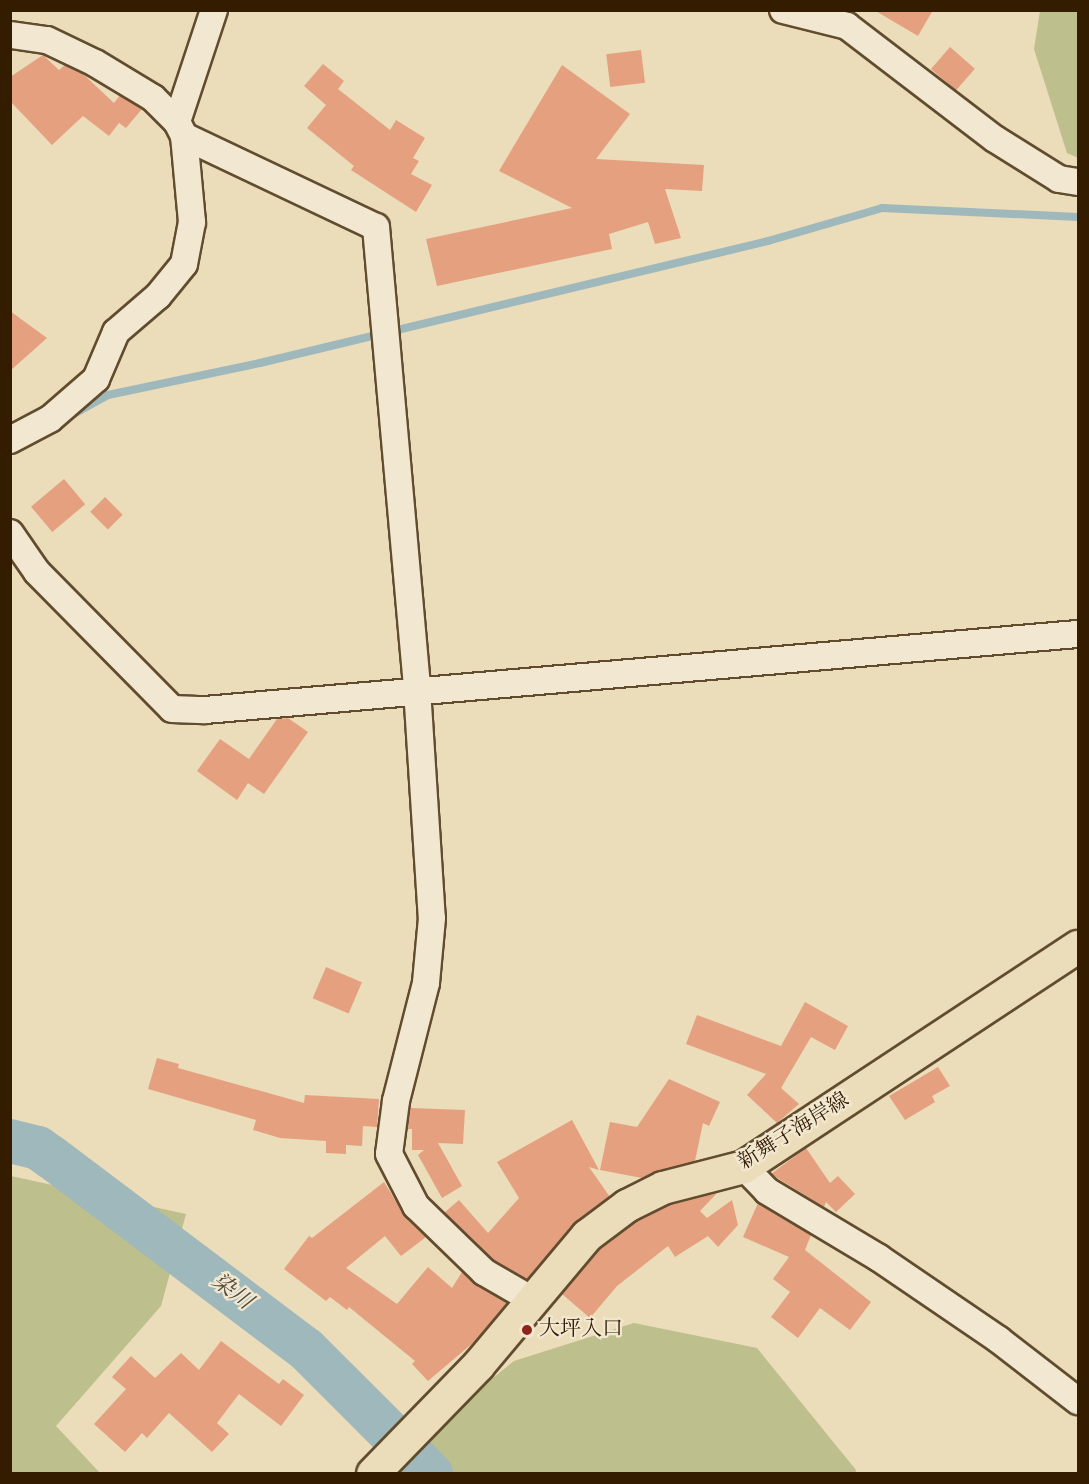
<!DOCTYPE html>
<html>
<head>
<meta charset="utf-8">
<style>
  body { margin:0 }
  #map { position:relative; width:1089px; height:1484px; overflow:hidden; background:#ebdcba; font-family:"Sorts Mill Goudy","Noto Serif JP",serif }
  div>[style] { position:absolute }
  .green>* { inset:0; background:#bdbf8c }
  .stream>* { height:8px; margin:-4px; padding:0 4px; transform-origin:4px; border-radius:4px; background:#9eb8bb }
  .river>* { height:44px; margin:-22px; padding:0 22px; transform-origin:22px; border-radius:22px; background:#9eb8bb }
  .building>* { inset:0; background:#e5a17f; transform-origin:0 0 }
  .roads { filter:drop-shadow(2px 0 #614c2e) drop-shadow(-2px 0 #614c2e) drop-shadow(0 2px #614c2e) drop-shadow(0 -2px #614c2e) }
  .minor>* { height:26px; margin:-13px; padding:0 13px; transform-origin:13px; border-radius:13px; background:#f2e8d2 }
  .major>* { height:32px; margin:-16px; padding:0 16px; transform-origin:16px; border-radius:16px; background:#ebdcba }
  .dots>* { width:16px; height:16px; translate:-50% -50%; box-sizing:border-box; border:3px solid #f2e8d2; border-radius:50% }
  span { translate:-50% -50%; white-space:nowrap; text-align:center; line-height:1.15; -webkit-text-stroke:4.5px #f2e8d2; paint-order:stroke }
  .street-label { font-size:21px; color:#331c00 }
  .poi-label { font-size:21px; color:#331c00 }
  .left { translate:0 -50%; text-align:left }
  .water-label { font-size:22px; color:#534b38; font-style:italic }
  .frame { position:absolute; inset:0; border:12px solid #331c00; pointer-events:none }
</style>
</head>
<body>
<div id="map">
  <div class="green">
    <div style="clip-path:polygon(1040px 11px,1078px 11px,1078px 158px,1067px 153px,1034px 49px)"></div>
    <div style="clip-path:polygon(11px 1176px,186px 1214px,161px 1306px,56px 1426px,100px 1473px,11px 1473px)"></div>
    <div style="clip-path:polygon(634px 1323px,757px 1348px,856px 1470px,855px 1474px,408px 1474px,452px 1411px,514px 1361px)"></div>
  </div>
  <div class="stream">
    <div style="left:70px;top:416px;width:43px;rotate:-28.9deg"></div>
    <div style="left:108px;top:395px;width:155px;rotate:-11.9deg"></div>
    <div style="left:260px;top:363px;width:522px;rotate:-13.5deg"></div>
    <div style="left:768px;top:241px;width:119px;rotate:-16.1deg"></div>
    <div style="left:882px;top:208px;width:196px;rotate:2.6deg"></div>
  </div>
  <div class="river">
    <div style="left:10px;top:1141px;width:29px;rotate:14deg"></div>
    <div style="left:38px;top:1148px;width:16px;rotate:35deg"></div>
    <div style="left:51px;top:1157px;width:319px;rotate:37deg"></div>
    <div style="left:306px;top:1349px;width:177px;rotate:45deg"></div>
  </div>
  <div class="building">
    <div style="clip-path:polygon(874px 10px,933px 10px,918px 36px)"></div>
    <div style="left:950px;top:47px;width:33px;height:29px;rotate:41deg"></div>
    <div style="left:641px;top:50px;width:33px;height:35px;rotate:83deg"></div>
    <div style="clip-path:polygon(43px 55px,59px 70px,65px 65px,82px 73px,114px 103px,120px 95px,142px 109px,126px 128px,119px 123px,109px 136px,83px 116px,52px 145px,10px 101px,10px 77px)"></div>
    <div style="clip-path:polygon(323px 64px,344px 81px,338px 89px,390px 130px,396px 120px,425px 138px,413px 158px,419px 161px,411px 174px,432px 185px,416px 212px,351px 170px,354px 166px,307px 128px,326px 105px,304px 86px)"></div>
    <div style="clip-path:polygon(562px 65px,630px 114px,596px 159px,704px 165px,702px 191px,665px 189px,681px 238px,655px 244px,648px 222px,609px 234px,612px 249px,437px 286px,426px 239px,572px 208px,499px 171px)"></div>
    <div style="clip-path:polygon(10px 311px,47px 338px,10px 371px)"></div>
    <div style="left:64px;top:479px;width:33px;height:43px;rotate:50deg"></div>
    <div style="left:105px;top:497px;width:25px;height:21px;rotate:45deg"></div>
    <div style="clip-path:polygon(288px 718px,308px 732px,264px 794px,248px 783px,237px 800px,197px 771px,220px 739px,249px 759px,277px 719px)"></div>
    <div style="left:326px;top:967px;width:39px;height:34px;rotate:23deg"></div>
    <div style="clip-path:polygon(805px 1002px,848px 1026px,835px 1050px,811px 1037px,781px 1088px,799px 1104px,777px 1123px,747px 1095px,766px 1074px,686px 1044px,697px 1015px,781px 1046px)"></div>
    <div style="clip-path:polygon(157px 1058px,179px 1064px,178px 1068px,304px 1103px,305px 1095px,379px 1099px,377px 1127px,363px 1126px,362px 1146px,346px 1145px,346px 1154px,326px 1153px,326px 1141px,280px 1138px,253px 1130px,256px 1120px,148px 1089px)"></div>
    <div style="clip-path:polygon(938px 1067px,950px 1086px,932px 1096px,935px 1102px,905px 1120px,889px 1096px)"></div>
    <div style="clip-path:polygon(669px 1079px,720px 1102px,709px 1126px,703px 1123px,695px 1161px,642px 1178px,600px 1170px,610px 1122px,637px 1127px)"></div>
    <div style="clip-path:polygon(410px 1108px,465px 1110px,463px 1144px,438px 1143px,462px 1186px,442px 1198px,418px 1155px,424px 1150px,412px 1150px,412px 1129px,407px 1129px)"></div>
    <div style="clip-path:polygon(572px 1120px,599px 1170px,589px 1167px,610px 1197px,573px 1224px,527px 1280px,493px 1260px,444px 1213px,459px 1200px,488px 1233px,519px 1198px,497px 1162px)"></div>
    <div style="clip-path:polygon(806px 1148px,830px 1183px,838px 1176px,855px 1194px,836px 1212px,826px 1202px,824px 1207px,771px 1174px)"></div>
    <div style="clip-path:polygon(384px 1182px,405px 1216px,426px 1237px,401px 1256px,385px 1236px,346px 1268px,397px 1304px,428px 1267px,452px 1288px,462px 1272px,507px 1303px,474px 1342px,428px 1381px,412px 1364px,415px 1361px,349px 1307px,347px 1310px,330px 1297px,326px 1301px,284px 1269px,309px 1236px,312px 1238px)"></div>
    <div style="clip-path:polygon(717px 1193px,700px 1211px,707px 1218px,732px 1200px,738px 1225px,718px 1247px,708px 1236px,675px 1257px,668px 1246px,617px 1286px,590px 1318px,562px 1294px,599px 1249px,636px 1221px,669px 1205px)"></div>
    <div style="clip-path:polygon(758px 1203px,811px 1235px,805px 1250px,871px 1302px,850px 1330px,820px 1308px,798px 1338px,771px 1317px,790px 1292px,773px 1279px,789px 1257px,743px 1237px)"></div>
    <div style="clip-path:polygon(221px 1341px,279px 1384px,283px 1379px,304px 1395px,281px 1426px,239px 1394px,217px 1423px,229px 1434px,212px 1452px,169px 1413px,147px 1438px,142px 1433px,125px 1452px,94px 1424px,126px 1389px,112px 1377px,131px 1356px,155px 1378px,181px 1353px,199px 1370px)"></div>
  </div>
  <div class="roads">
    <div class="minor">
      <div style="left:214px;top:10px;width:118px;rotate:108.3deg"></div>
      <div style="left:177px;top:122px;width:16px;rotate:63deg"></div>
      <div style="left:184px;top:136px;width:212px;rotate:25.4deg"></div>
      <div style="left:376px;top:227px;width:464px;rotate:84.9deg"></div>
      <div style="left:417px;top:689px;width:229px;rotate:86.3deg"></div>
      <div style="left:432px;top:918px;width:65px;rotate:95.3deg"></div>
      <div style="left:426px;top:983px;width:122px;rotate:104.3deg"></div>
      <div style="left:396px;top:1101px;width:53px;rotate:97.5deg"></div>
      <div style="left:389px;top:1154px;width:59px;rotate:62.6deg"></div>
      <div style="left:416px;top:1206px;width:95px;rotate:44.1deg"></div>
      <div style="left:484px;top:1272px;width:58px;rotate:30.1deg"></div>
      <div style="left:783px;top:10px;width:66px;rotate:14deg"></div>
      <div style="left:847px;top:26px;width:186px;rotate:37.4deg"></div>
      <div style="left:995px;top:139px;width:75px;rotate:32deg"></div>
      <div style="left:1059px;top:179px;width:19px;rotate:9deg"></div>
      <div style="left:11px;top:35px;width:36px;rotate:8deg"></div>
      <div style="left:47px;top:40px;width:53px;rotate:25.6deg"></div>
      <div style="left:95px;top:63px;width:68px;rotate:31.1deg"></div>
      <div style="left:153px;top:98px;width:34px;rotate:45deg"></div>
      <div style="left:10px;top:440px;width:45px;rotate:-27.7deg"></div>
      <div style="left:50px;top:419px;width:61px;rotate:-41deg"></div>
      <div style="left:96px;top:379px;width:51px;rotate:-66.9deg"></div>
      <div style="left:116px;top:332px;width:55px;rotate:-40.6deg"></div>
      <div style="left:158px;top:296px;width:41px;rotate:-50.9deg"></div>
      <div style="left:184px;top:264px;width:43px;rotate:-79.2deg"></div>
      <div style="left:192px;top:222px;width:86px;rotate:-95.3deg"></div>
      <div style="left:10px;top:533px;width:47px;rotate:55.3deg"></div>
      <div style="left:37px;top:572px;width:192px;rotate:45.4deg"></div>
      <div style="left:172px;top:709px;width:33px;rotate:2deg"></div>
      <div style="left:205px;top:710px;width:876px;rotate:-4.98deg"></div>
      <div style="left:744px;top:1167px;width:33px;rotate:46deg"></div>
      <div style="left:767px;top:1191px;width:131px;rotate:30.9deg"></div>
      <div style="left:879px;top:1258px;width:145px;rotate:34.3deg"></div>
      <div style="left:999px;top:1340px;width:100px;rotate:37.7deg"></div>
    </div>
    <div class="major">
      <div style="left:373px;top:1474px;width:151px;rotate:-45.8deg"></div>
      <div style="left:478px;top:1366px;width:170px;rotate:-50deg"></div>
      <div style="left:587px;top:1236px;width:50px;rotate:-36.9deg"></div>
      <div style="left:627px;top:1206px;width:40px;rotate:-26.6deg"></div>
      <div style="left:663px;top:1188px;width:84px;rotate:-14.5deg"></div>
      <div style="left:744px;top:1167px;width:400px;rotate:-33.4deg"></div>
    </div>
  </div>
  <div class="dots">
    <div style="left:527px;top:1330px;background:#8f2418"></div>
  </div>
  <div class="street-label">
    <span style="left:794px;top:1132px;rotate:-32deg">新舞子海岸線</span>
  </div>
  <div class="poi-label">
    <span class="left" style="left:539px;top:1330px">大坪入口</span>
  </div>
  <div class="water-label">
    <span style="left:231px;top:1293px;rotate:37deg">染川</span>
  </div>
  <div class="frame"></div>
</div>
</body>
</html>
